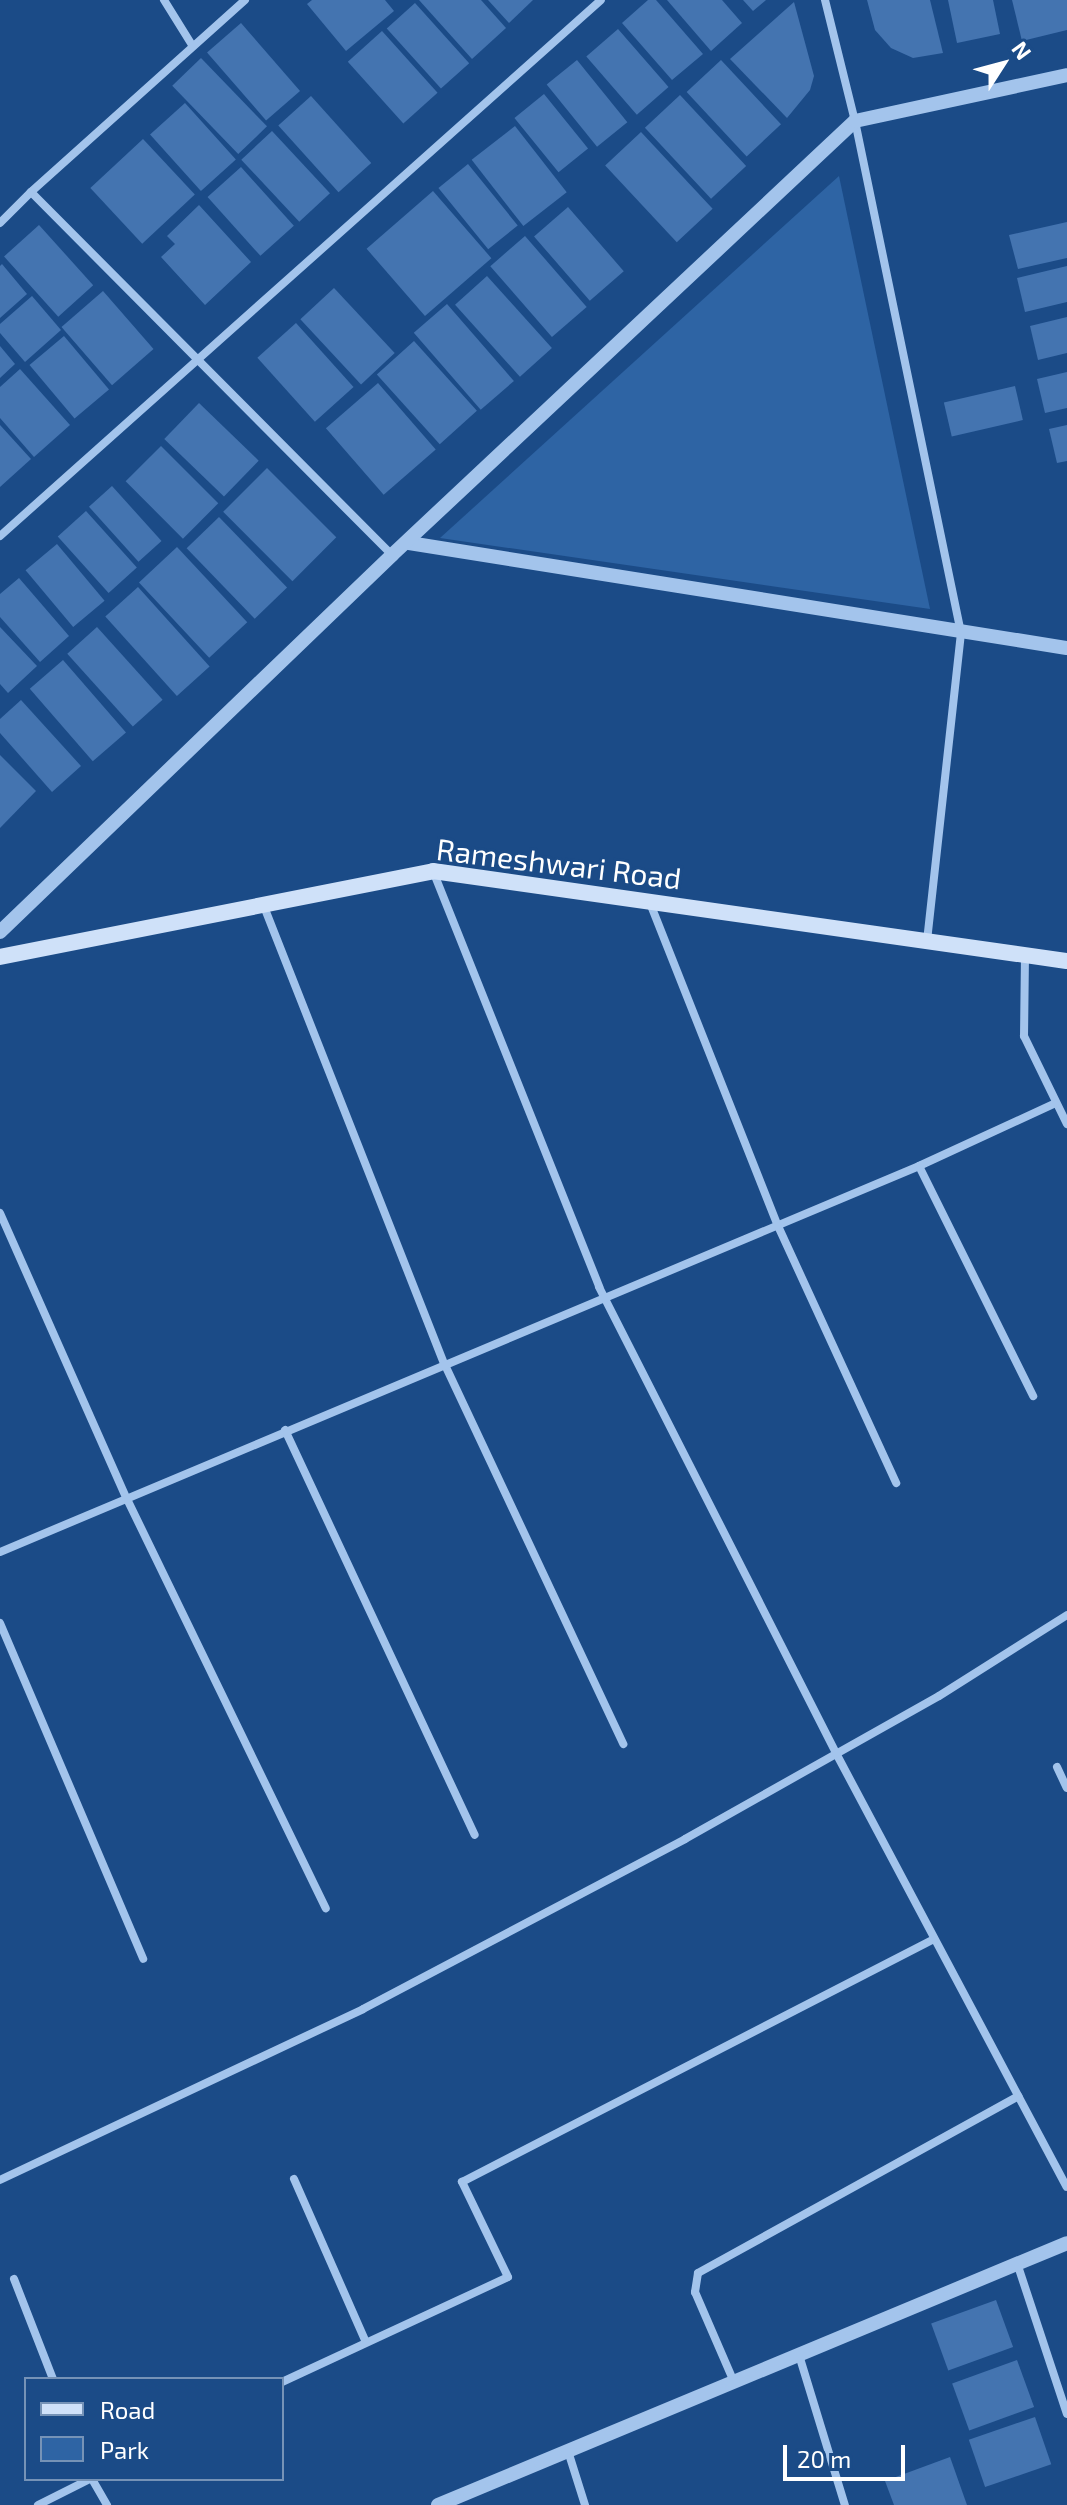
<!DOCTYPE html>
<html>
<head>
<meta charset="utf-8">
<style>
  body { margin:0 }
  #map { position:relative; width:1067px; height:2505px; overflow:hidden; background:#1b4b87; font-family:"Exo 2",sans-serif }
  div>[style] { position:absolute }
  .green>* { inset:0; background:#2e64a4 }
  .building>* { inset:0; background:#4474b0; transform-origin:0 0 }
  .minor>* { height:8px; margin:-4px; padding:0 4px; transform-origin:4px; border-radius:4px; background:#a3c4ec }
  .tertiary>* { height:14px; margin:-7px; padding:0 7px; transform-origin:7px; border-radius:7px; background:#a3c4ec }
  .secondary>* { height:16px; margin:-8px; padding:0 8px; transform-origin:8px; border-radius:8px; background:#cfe1f9 }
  span { translate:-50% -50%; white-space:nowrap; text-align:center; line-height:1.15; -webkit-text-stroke:6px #1b4b87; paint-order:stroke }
  .street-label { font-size:30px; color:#fff }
  .legend { position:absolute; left:24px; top:2377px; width:260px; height:104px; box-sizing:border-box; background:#1b4b87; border:2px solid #7693b7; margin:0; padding:10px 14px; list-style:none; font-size:24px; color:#fff }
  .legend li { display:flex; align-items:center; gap:16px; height:40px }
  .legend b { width:40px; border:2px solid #7693b7 }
  .north { position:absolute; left:963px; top:24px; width:80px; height:80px; -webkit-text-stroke:6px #1b4b87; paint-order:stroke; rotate:54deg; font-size:22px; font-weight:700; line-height:32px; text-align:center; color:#fff }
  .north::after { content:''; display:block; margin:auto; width:28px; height:36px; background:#fff; clip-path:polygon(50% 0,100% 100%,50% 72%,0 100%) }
  .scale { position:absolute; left:783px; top:2445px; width:122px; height:36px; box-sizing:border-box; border:4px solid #fff; border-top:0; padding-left:10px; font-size:24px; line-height:28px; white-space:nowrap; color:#fff; -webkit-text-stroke:6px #1b4b87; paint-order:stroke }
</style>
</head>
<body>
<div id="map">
  <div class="green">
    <div style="clip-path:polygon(839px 176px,930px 609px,440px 538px)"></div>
  </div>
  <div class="building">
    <div style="clip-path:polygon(312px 0,385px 0,394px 11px,346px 51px,307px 4px)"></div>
    <div style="clip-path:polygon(419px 0,481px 0,506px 28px,472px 59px)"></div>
    <div style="clip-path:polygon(488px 0,533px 0,509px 23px)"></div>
    <div style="clip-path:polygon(648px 0,656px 0,703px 54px,672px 80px,622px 23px)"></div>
    <div style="clip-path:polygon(667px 0,722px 0,742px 23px,711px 51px)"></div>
    <div style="clip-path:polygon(743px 0,766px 0,753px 11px)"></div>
    <div style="clip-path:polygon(867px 0,930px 0,943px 53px,913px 58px,891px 48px,875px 30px)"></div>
    <div style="clip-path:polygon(948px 0,993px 0,1000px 34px,957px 43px)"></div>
    <div style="clip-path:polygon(1012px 0,1067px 0,1067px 30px,1022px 41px)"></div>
    <div style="clip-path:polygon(794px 2px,814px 76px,810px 90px,787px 118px,730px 59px)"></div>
    <div style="left:415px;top:3px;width:81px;height:38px;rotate:48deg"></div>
    <div style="left:241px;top:23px;width:90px;height:45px;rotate:49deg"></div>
    <div style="left:618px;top:29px;width:77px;height:42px;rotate:49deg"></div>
    <div style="left:382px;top:31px;width:83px;height:46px;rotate:48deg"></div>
    <div style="left:201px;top:58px;width:95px;height:40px;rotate:46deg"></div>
    <div style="left:577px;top:60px;width:80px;height:39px;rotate:51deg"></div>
    <div style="left:721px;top:60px;width:88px;height:47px;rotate:47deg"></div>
    <div style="left:544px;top:94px;width:70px;height:38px;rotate:51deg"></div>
    <div style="left:680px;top:95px;width:97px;height:48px;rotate:47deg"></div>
    <div style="left:311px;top:96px;width:90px;height:44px;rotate:48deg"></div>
    <div style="left:185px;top:103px;width:76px;height:47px;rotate:48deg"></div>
    <div style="left:515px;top:126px;width:84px;height:55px;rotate:52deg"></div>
    <div style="left:272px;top:131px;width:85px;height:42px;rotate:47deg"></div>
    <div style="left:641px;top:132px;width:105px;height:49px;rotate:47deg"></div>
    <div style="left:143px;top:139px;width:76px;height:72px;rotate:47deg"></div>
    <div style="left:468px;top:164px;width:79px;height:38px;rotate:51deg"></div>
    <div style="left:241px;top:167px;width:79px;height:45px;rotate:48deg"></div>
    <div style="left:433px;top:191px;width:89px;height:88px;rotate:49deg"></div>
    <div style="clip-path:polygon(199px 205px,251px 262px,205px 305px,161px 257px,175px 244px,167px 236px)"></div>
    <div style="left:568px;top:207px;width:85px;height:45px;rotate:49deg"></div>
    <div style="clip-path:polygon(1067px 222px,1067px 258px,1018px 269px,1009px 235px)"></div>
    <div style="left:39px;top:225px;width:81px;height:47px;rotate:48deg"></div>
    <div style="left:525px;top:236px;width:94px;height:46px;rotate:49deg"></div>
    <div style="clip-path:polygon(2px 264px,27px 294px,0 318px,0 266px)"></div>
    <div style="clip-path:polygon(1067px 266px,1067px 302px,1025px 312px,1017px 278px)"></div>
    <div style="left:487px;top:276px;width:97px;height:43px;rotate:48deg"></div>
    <div style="left:334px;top:288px;width:89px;height:46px;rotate:47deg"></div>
    <div style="left:103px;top:291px;width:77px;height:55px;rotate:49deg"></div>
    <div style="clip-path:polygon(32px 296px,61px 330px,25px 362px,0 333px,0 324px)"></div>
    <div style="left:447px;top:304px;width:102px;height:44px;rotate:49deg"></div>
    <div style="clip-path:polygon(1067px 317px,1067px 353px,1038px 360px,1030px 326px)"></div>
    <div style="left:296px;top:323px;width:86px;height:52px;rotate:48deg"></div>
    <div style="left:64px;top:336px;width:70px;height:45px;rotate:50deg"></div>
    <div style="left:414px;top:341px;width:94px;height:50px;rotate:48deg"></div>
    <div style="clip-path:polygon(0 346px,15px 364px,0 378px)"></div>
    <div style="clip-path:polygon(20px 369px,70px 425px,34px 457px,0 418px,0 387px)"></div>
    <div style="clip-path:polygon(1067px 372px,1067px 408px,1045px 413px,1037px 379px)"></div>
    <div style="left:378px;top:383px;width:88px;height:69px;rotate:49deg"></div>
    <div style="left:1015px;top:386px;width:35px;height:73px;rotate:77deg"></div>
    <div style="left:199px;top:403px;width:83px;height:50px;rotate:44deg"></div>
    <div style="clip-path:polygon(0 425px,31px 459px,0 487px)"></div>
    <div style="clip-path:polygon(1067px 425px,1067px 461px,1057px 463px,1049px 429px)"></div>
    <div style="left:161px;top:446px;width:81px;height:50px;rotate:45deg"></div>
    <div style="left:267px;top:468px;width:98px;height:62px;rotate:45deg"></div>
    <div style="left:112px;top:486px;width:74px;height:31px;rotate:48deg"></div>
    <div style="left:86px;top:511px;width:76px;height:38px;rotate:48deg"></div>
    <div style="left:219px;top:517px;width:98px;height:45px;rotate:46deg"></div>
    <div style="left:57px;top:544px;width:74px;height:41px;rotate:50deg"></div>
    <div style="left:177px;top:547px;width:103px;height:52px;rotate:47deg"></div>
    <div style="clip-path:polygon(19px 578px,69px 636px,40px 662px,0 617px,0 594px)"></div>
    <div style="left:138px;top:587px;width:107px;height:44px;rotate:48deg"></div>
    <div style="clip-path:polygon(0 627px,37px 666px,8px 693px,0 684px)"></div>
    <div style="left:97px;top:627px;width:98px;height:40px;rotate:48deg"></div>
    <div style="left:63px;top:660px;width:96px;height:44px;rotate:49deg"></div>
    <div style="clip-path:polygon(21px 700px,81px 766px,52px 792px,0 733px,0 719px)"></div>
    <div style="clip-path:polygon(0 755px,36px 791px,0 828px)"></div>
    <div style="left:996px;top:2300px;width:50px;height:69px;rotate:70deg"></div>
    <div style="left:1017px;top:2360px;width:50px;height:69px;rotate:70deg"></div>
    <div style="left:1035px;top:2417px;width:50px;height:70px;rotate:71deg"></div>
    <div style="clip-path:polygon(950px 2457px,967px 2505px,894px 2505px,885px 2481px)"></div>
  </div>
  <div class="minor">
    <div style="left:164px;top:0;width:53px;rotate:58.1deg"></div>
    <div style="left:245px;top:0;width:288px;rotate:138.1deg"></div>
    <div style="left:31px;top:192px;width:512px;rotate:45.16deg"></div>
    <div style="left:825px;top:0;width:125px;rotate:76.1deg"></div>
    <div style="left:855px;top:121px;width:523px;rotate:78.3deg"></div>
    <div style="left:961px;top:633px;width:311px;rotate:96.3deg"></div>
    <div style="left:0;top:223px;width:44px;rotate:-45deg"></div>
    <div style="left:0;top:536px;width:805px;rotate:-41.73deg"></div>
    <div style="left:433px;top:871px;width:448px;rotate:68.2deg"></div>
    <div style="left:599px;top:1287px;width:525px;rotate:63.04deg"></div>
    <div style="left:837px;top:1755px;width:489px;rotate:62deg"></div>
    <div style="left:650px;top:903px;width:347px;rotate:68.4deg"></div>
    <div style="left:778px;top:1226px;width:283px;rotate:65.3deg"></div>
    <div style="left:263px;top:904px;width:496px;rotate:68.5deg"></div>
    <div style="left:445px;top:1365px;width:419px;rotate:64.8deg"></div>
    <div style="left:1025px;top:955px;width:81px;rotate:90.7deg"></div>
    <div style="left:1024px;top:1036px;width:98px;rotate:64deg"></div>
    <div style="left:919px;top:1166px;width:257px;rotate:63.6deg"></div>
    <div style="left:0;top:1213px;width:313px;rotate:66.1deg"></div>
    <div style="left:127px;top:1499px;width:455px;rotate:64.1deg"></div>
    <div style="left:285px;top:1430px;width:447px;rotate:64.9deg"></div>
    <div style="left:0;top:1552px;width:997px;rotate:-22.78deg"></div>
    <div style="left:919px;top:1166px;width:149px;rotate:-24.7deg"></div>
    <div style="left:0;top:1623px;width:365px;rotate:66.9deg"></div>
    <div style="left:1057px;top:1767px;width:23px;rotate:65deg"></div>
    <div style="left:294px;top:2179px;width:176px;rotate:66.2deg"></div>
    <div style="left:0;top:2180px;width:401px;rotate:-25.2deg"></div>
    <div style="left:363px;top:2009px;width:364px;rotate:-27.8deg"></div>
    <div style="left:685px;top:1839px;width:291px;rotate:-29.4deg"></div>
    <div style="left:939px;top:1696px;width:151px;rotate:-32.3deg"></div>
    <div style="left:1017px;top:2263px;width:159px;rotate:71.7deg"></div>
    <div style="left:14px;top:2279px;width:107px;rotate:68.7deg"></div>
    <div style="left:799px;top:2355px;width:157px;rotate:73deg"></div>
    <div style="left:282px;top:2382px;width:249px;rotate:-24.9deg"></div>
    <div style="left:508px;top:2277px;width:106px;rotate:-115.8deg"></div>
    <div style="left:462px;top:2182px;width:531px;rotate:-27.24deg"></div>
    <div style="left:734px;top:2382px;width:98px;rotate:-113.4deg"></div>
    <div style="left:695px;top:2292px;width:19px;rotate:-81deg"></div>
    <div style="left:698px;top:2273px;width:366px;rotate:-28.9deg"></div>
    <div style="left:568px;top:2451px;width:57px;rotate:72.5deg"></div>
    <div style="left:92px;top:2479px;width:30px;rotate:60deg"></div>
    <div style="left:38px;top:2505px;width:58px;rotate:-26.6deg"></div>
  </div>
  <div class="tertiary">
    <div style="left:409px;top:543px;width:666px;rotate:9.07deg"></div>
    <div style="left:0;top:932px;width:544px;rotate:-43.88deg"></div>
    <div style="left:392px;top:555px;width:635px;rotate:-43.15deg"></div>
    <div style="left:855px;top:121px;width:217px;rotate:-12.2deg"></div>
    <div style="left:438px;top:2505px;width:681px;rotate:-22.61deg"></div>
  </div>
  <div class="secondary">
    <div style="left:0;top:957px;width:441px;rotate:-11.2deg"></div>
    <div style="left:433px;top:871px;width:640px;rotate:8.08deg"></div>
  </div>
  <div class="street-label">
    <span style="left:559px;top:863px;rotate:7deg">Rameshwari Road</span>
  </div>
  <ul class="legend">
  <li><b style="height:10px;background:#cfe1f9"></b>Road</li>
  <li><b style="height:22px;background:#2e64a4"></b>Park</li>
  </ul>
  <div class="north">N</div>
  <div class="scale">20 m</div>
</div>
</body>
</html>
